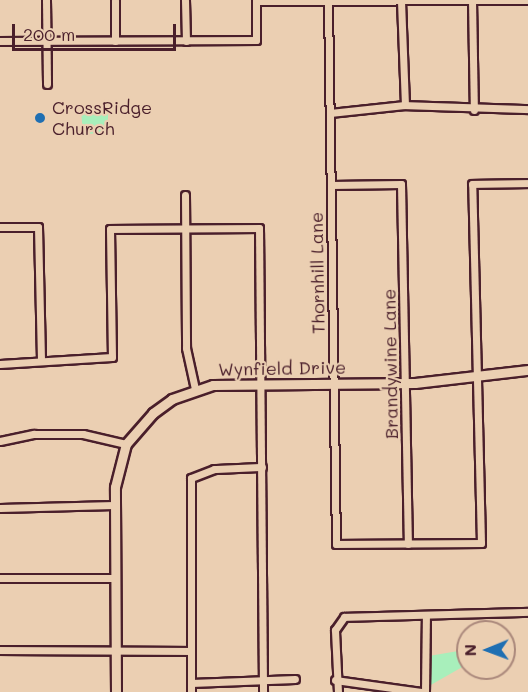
<!DOCTYPE html>
<html>
<head>
<meta charset="utf-8">
<style>
  body { margin:0 }
  #map { position:relative; width:528px; height:692px; overflow:hidden; background:#ebcfb2; font-family:Mali,sans-serif }
  div>[style] { position:absolute }
  [style*='--x'] { left:calc(var(--x)*1px); top:calc(var(--y)*1px); width:calc(var(--w)*1px); rotate:calc(var(--a)*1deg) }
  .green>* { inset:0; background:#a8efbb }
  .roads { filter:drop-shadow(2px 0 #4a1f2b) drop-shadow(-2px 0 #4a1f2b) drop-shadow(0 2px #4a1f2b) drop-shadow(0 -2px #4a1f2b) }
  .street>* { height:7px; margin:-3.5px; padding:0 3.5px; transform-origin:3.5px; border-radius:3.5px; background:#ebcfb2 }
  .secondary>* { height:9px; margin:-4.5px; padding:0 4.5px; transform-origin:4.5px; border-radius:4.5px; background:#ebcfb2 }
  .dots>* { width:16px; height:16px; translate:-50% -50%; box-sizing:border-box; border:3px solid #ebcfb2; border-radius:50% }
  span { translate:-50% -50%; white-space:nowrap; text-align:center; line-height:1.15; -webkit-text-stroke:4.5px #ebcfb2; paint-order:stroke }
  .poi-label { font-size:18px; color:#4a1f2b }
  .left { translate:0 -50%; text-align:left }
  .street-label { font-size:18px; color:#4a1f2b }
  .north { position:absolute; left:456px; top:620px; width:60px; height:60px; box-sizing:border-box; background:#ebcfb2; border:2px solid #ab897c; border-radius:50%; rotate:269deg; font-size:16px; font-weight:700; line-height:24px; text-align:center; color:#4a1f2b }
  .north::after { content:''; display:block; margin:auto; width:21px; height:27px; background:#1f6fb2; clip-path:polygon(50% 0,100% 100%,50% 72%,0 100%) }
  .scale { position:absolute; left:12px; top:24px; width:164px; height:27px; box-sizing:border-box; border:3px solid #4a1f2b; border-top:0; padding-left:8px; font-size:18px; line-height:21px; white-space:nowrap; color:#4a1f2b; -webkit-text-stroke:4px #ebcfb2; paint-order:stroke }
</style>
</head>
<body>
<div id="map">
  <div class="green">
    <i style="clip-path:polygon(108px 108px,108px 133px,83px 134px,81px 110px)"></i>
    <i style="clip-path:polygon(464px 650px,464px 666px,429px 686px,429px 656px)"></i>
  </div>
  <div class="roads">
    <div class="street">
      <i style="--x:46;--y:0;--w:84;--a:89.3"></i>
      <i style="--x:185;--y:0;--w:41;--a:88.6"></i>
      <i style="--x:472;--y:0;--w:110;--a:89"></i>
      <i style="--x:256;--y:1;--w:272;--a:-0.2"></i>
      <i style="--x:328;--y:1;--w:543;--a:89.16"></i>
      <i style="--x:336;--y:544;--w:145;--a:-0.4"></i>
      <i style="--x:481;--y:543;--w:359;--a:-91.4"></i>
      <i style="--x:472;--y:184;--w:56;--a:-1"></i>
      <i style="--x:401;--y:1;--w:104;--a:87.8"></i>
      <i style="--x:0;--y:41;--w:256;--a:-0.2"></i>
      <i style="--x:256;--y:40;--w:40;--a:-90"></i>
      <i style="--x:115;--y:41;--w:41;--a:-90"></i>
      <i style="--x:330;--y:113;--w:75;--a:-6.1"></i>
      <i style="--x:405;--y:105;--w:123;--a:1.9"></i>
      <i style="--x:331;--y:185;--w:70;--a:-0.8"></i>
      <i style="--x:401;--y:184;--w:360;--a:88.9"></i>
      <i style="--x:185;--y:195;--w:153;--a:89.6"></i>
      <i style="--x:186;--y:348;--w:42;--a:77.6"></i>
      <i style="--x:0;--y:227;--w:38;--a:0"></i>
      <i style="--x:38;--y:227;--w:134;--a:88.7"></i>
      <i style="--x:0;--y:364;--w:112;--a:-3.6"></i>
      <i style="--x:112;--y:357;--w:128;--a:-90.9"></i>
      <i style="--x:110;--y:229;--w:149;--a:-0.4"></i>
      <i style="--x:259;--y:228;--w:464;--a:89.5"></i>
      <i style="--x:0;--y:441;--w:35;--a:-12"></i>
      <i style="--x:34;--y:434;--w:49;--a:0"></i>
      <i style="--x:83;--y:434;--w:44;--a:13.1"></i>
      <i style="--x:0;--y:508;--w:114;--a:-1.5"></i>
      <i style="--x:0;--y:578;--w:115;--a:0"></i>
      <i style="--x:0;--y:650;--w:191;--a:0.3"></i>
      <i style="--x:335;--y:680;--w:87;--a:7.9"></i>
      <i style="--x:191;--y:683;--w:104;--a:-2.2"></i>
      <i style="--x:191;--y:692;--w:214;--a:-90"></i>
      <i style="--x:191;--y:478;--w:25;--a:-21"></i>
      <i style="--x:214;--y:469;--w:48;--a:-2.4"></i>
      <i style="--x:338;--y:692;--w:62;--a:-92.8"></i>
      <i style="--x:335;--y:630;--w:16;--a:-55"></i>
      <i style="--x:344;--y:617;--w:184;--a:-1.6"></i>
      <i style="--x:425;--y:692;--w:77;--a:-89.3"></i>
    </div>
    <div class="secondary">
      <i style="--x:116;--y:692;--w:205;--a:-90.3"></i>
      <i style="--x:115;--y:487;--w:44;--a:-75.7"></i>
      <i style="--x:126;--y:444;--w:41;--a:-48.9"></i>
      <i style="--x:153;--y:413;--w:24;--a:-36"></i>
      <i style="--x:172;--y:399;--w:43;--a:-18.9"></i>
      <i style="--x:213;--y:385;--w:202;--a:-0.6"></i>
      <i style="--x:415;--y:383;--w:114;--a:-6.6"></i>
    </div>
  </div>
  <div class="dots">
    <i style="left:40px;top:118px;background:#1f6fb2"></i>
  </div>
  <div class="poi-label">
    <span class="left" style="left:52px;top:118px">CrossRidge<br>Church</span>
  </div>
  <div class="street-label">
    <span style="left:317px;top:273px;rotate:-91deg">Thornhill Lane</span>
    <span style="left:390px;top:364px;rotate:-91deg">Brandywine Lane</span>
    <span style="left:282px;top:368px;rotate:-1deg">Wynfield Drive</span>
  </div>
  <div class="north">N</div>
  <div class="scale">200 m</div>
</div>
</body>
</html>
